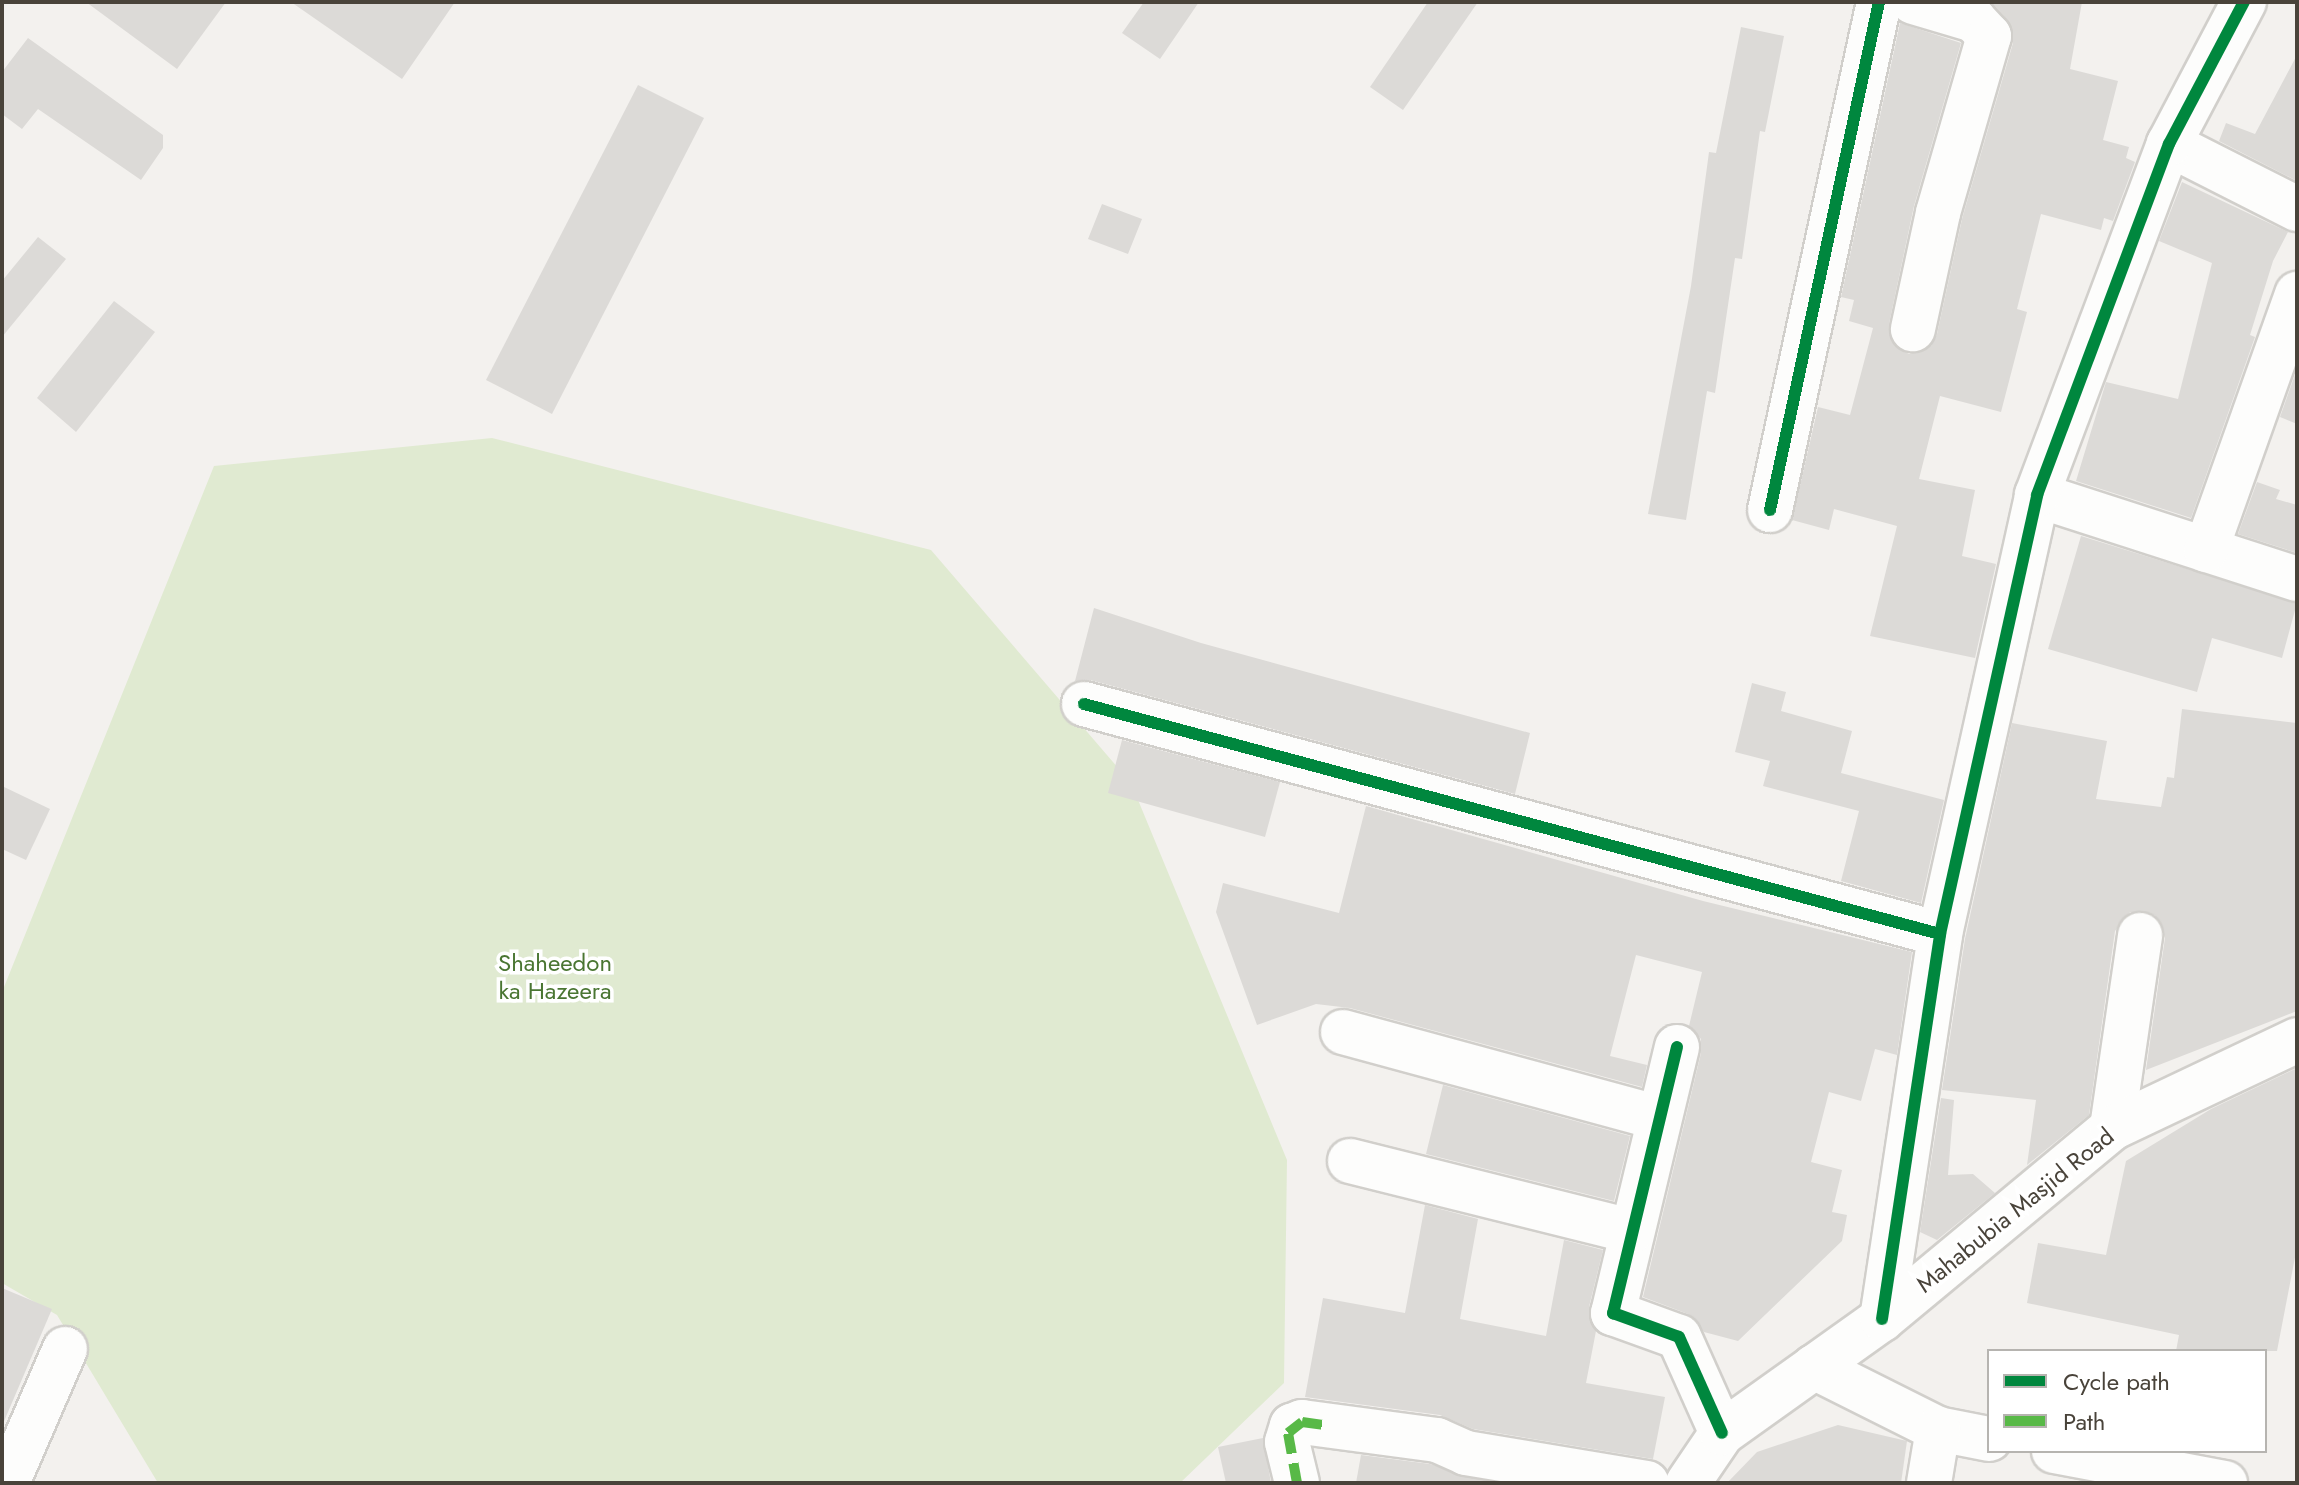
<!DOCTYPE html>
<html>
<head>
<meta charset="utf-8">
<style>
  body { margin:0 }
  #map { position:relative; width:2299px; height:1485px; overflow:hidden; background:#f3f1ee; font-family:Jost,sans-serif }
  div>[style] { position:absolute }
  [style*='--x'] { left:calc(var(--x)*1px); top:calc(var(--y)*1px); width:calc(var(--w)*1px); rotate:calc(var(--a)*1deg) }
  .green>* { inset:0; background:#e0ead1 }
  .building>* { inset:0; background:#dcdad7 }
  .roads { filter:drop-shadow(2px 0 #d1cfcb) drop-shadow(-2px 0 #d1cfcb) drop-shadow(0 2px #d1cfcb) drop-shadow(0 -2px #d1cfcb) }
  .minor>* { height:44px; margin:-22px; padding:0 22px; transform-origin:22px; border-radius:22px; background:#fdfdfc }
  .quiet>* { height:10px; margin-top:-5px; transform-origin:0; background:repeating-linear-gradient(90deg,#58b947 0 20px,transparent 0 30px) }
  .cycleway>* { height:12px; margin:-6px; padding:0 6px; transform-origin:6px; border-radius:6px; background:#00873e }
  span { translate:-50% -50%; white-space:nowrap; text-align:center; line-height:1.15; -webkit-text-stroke:7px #fff; paint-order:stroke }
  .park-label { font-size:24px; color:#4a7632 }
  .street-label { font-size:24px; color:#49433a }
  .frame { position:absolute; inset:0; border:4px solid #49433a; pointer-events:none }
  .legend { position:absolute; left:1987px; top:1349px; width:280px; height:104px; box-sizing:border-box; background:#fff; border:2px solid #b6b4b0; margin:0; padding:10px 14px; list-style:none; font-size:24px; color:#49433a }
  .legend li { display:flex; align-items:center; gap:16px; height:40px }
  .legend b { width:40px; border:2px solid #b6b4b0 }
</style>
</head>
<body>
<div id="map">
  <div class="green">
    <i style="clip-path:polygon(492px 438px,931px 550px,1131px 783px,1287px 1160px,1284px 1383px,1180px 1483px,158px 1483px,57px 1315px,2px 1283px,2px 992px,214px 466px)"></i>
  </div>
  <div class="building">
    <i style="clip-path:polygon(86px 2px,226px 2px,177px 69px)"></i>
    <i style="clip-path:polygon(291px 2px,455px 2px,402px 79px)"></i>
    <i style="clip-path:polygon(1144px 2px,1199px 2px,1160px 59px,1122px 33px)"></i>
    <i style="clip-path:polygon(1428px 2px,1478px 2px,1403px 110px,1370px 87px)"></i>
    <i style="clip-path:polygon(1991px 2px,2082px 2px,2070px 69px,2118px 81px,2103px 140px,2129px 147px,2126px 158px,2135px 162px,2113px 221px,2104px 218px,2101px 230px,2041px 214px,2017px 309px,2027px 312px,2001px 412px,1940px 396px,1919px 479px,1975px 490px,1962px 556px,1996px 564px,1975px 658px,1870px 636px,1897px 526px,1834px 509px,1829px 530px,1792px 520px,1818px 407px,1850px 415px,1873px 328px,1849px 321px,1854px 300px,1841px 297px,1900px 23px,1961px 43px,1914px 206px,1889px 324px,1896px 347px,1909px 354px,1931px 346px,1937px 334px,1962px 219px,2013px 43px,2008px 20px)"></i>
    <i style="clip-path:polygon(1741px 27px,1784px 36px,1765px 132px,1760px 131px,1742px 259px,1735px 258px,1715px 393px,1707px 391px,1686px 520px,1648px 514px,1691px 286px,1709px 152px,1716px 153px)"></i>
    <i style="clip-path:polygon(28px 38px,163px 135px,163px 148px,141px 180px,38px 109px,22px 129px,2px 114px,2px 72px)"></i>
    <i style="clip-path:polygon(2297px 55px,2297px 181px,2219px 141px,2226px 123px,2255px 134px)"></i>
    <i style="clip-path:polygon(638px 85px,704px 118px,552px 414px,486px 380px)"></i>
    <i style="clip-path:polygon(2182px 182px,2288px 232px,2273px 261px,2250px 335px,2255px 337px,2191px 518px,2076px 481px,2106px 382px,2178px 399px,2212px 263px,2159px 241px)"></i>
    <i style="clip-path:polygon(1102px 204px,1142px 219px,1128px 254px,1088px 239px)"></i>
    <i style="clip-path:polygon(38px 237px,66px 259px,2px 337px,2px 281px)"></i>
    <i style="clip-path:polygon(114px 301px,155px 332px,76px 432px,37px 398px)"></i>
    <i style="clip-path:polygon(2297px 369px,2297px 424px,2280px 417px)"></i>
    <i style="clip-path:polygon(2257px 482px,2280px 490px,2276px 499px,2297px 505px,2297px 553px,2238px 534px)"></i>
    <i style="clip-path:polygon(2081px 536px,2297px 603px,2282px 658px,2212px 638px,2197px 692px,2048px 649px)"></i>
    <i style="clip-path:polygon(1094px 608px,1201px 643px,1530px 733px,1515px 794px,1090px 680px,1075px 681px)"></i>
    <i style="clip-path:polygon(1752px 683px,1786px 692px,1781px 711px,1852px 731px,1841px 773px,1944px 800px,1921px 903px,1841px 881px,1859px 811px,1763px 786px,1770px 761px,1735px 752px)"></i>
    <i style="clip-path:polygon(2182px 709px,2297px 723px,2297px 1011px,2146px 1070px,2165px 938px,2155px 915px,2130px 912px,2115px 931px,2089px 1115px,2027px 1165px,2036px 1100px,1942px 1090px,1965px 939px,2012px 723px,2107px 741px,2096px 799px,2161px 807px,2167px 777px,2174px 778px)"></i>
    <i style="clip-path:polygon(1122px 740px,1280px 782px,1265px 837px,1108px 793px)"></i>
    <i style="clip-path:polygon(2px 786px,50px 809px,26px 860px,2px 849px)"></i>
    <i style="clip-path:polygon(1366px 806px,1703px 901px,1912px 952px,1897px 1055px,1875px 1049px,1861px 1101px,1829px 1092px,1811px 1162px,1842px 1170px,1832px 1212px,1847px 1215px,1842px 1241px,1738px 1341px,1704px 1332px,1688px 1314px,1643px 1297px,1701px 1053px,1701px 1039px,1689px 1026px,1702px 972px,1636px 955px,1610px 1056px,1647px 1065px,1642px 1087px,1350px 1008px,1316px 1004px,1257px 1025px,1216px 912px,1223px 883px,1339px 913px)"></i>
    <i style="clip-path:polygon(2297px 1068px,2297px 1247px,2277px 1351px,2176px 1351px,2179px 1335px,2027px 1303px,2038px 1243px,2106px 1255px,2126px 1161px,2211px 1109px)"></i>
    <i style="clip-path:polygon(1443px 1085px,1630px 1136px,1614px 1201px,1426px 1154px)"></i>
    <i style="clip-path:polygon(1941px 1098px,1954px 1100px,1948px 1175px,1973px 1174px,1995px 1193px,1937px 1240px,1920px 1232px)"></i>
    <i style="clip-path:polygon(1425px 1205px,1478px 1219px,1460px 1319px,1546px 1336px,1564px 1240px,1603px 1250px,1589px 1307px,1596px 1331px,1586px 1383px,1665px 1397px,1653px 1459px,1473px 1429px,1440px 1415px,1305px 1397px,1323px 1298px,1405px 1313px)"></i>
    <i style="clip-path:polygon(2px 1288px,52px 1309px,2px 1426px)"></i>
    <i style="clip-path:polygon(1838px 1425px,1907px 1441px,1901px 1483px,1727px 1483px,1757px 1452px)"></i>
    <i style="clip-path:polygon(1263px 1438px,1271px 1483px,1226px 1483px,1218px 1447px)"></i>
    <i style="clip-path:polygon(1361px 1455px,1430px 1464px,1494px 1483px,1356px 1483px)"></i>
  </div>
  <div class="roads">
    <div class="minor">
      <i style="--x:1913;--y:2;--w:64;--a:16.4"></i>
      <i style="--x:1974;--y:20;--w:22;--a:47"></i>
      <i style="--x:1989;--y:36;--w:184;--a:106.1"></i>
      <i style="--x:1938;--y:213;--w:119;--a:102.2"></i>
      <i style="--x:2169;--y:144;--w:144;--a:26.9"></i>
      <i style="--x:2037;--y:495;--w:273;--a:17.9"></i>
      <i style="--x:1770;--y:510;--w:520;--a:-77.89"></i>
      <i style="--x:2206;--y:550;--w:272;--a:-70.4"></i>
      <i style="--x:1084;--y:704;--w:886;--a:15.04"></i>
      <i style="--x:1343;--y:1032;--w:327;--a:15.2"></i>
      <i style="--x:1677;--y:1047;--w:274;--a:103.5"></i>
      <i style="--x:1613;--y:1313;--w:70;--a:20"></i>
      <i style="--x:1679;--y:1337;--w:105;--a:65.9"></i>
      <i style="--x:2112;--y:1128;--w:195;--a:-81.7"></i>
      <i style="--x:1350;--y:1161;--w:290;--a:14"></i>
      <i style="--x:1882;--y:1319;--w:389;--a:-81.4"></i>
      <i style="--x:1940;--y:934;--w:450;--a:-77.5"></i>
      <i style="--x:2037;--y:495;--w:375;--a:-69.4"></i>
      <i style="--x:2169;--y:144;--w:161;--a:-62.2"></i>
      <i style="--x:1814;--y:1367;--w:139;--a:26.6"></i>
      <i style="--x:1938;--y:1429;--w:52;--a:11.1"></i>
      <i style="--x:2054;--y:1451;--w:174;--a:10.6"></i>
      <i style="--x:7;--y:1483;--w:146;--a:-66.6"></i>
      <i style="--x:1297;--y:1483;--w:42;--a:-103.7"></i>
      <i style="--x:1287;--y:1442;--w:17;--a:-73"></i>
      <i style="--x:1292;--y:1426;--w:11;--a:-22"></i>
      <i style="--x:1302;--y:1422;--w:136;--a:7.6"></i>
      <i style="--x:1437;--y:1440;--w:32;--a:24"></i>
      <i style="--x:1466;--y:1453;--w:183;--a:9.4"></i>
      <i style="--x:1688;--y:1483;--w:60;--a:-55.8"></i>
      <i style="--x:1722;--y:1433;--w:196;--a:-35.5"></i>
      <i style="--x:1882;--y:1319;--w:299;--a:-39.7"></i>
      <i style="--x:2112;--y:1128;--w:205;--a:-25.4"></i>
      <i style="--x:1929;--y:1483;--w:55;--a:-80.5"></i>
    </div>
  </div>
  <div class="quiet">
    <i style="--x:1297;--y:1483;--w:51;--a:-100.2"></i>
    <i style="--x:1288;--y:1433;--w:18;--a:-38"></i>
    <i style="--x:1302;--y:1422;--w:21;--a:8"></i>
  </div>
  <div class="cycleway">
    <i style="--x:1770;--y:510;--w:520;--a:-77.89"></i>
    <i style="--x:1084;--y:704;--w:886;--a:15.04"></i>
    <i style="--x:1677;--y:1047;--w:274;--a:103.5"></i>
    <i style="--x:1613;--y:1313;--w:70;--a:20"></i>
    <i style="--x:1679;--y:1337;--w:105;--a:65.9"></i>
    <i style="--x:1882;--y:1319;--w:389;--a:-81.4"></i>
    <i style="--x:1940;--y:934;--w:450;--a:-77.5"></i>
    <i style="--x:2037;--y:495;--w:375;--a:-69.4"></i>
    <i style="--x:2169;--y:144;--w:161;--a:-62.2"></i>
  </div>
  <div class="park-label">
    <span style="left:555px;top:977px">Shaheedon<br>ka Hazeera</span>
  </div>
  <div class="street-label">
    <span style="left:2015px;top:1210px;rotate:-39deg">Mahabubia Masjid Road</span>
  </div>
  <div class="frame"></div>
  <ul class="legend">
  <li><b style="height:10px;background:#00873e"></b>Cycle path</li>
  <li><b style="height:10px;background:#58b947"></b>Path</li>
  </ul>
</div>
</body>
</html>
